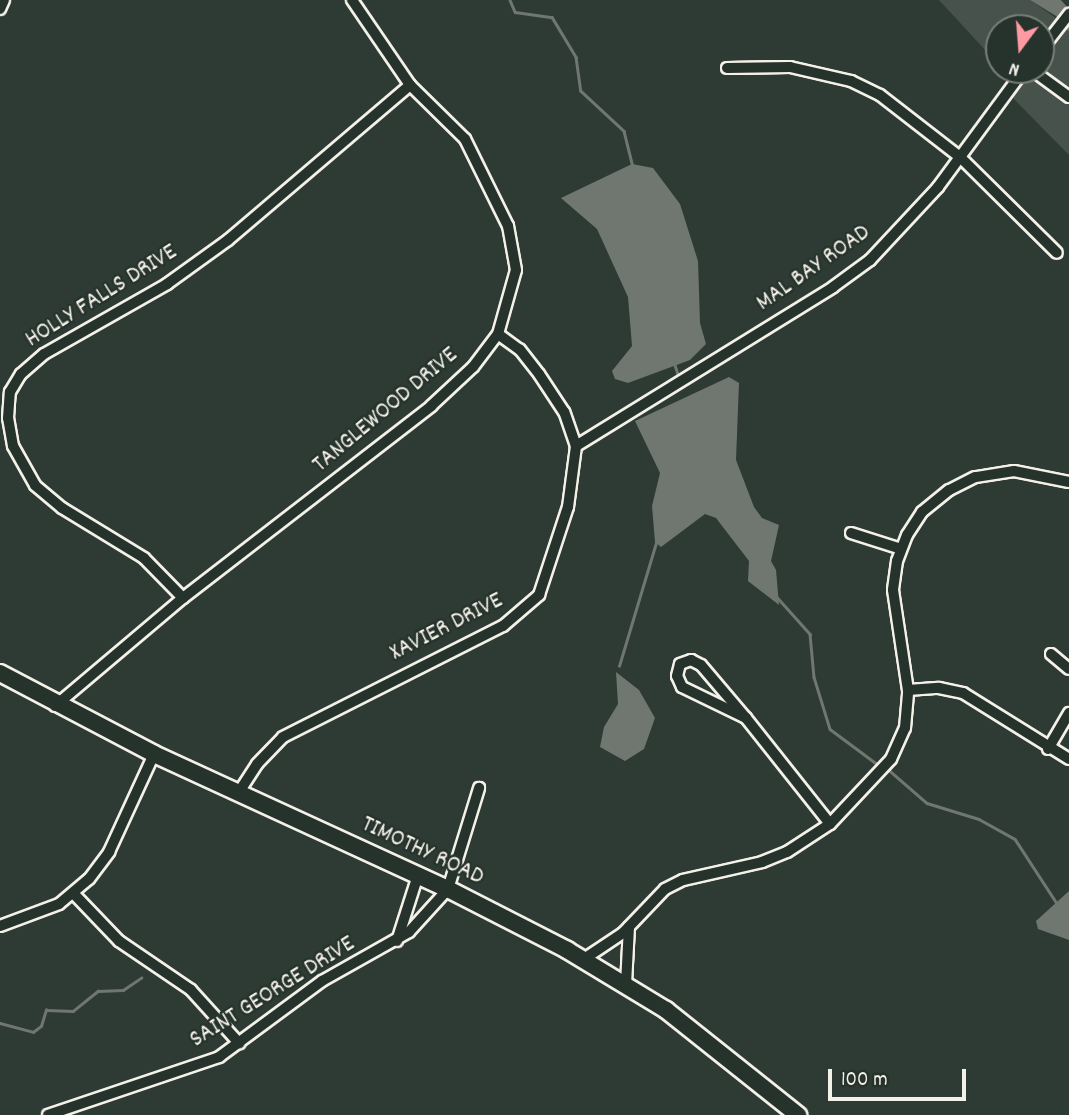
<!DOCTYPE html>
<html>
<head>
<meta charset="utf-8">
<style>
  body { margin:0 }
  #map { position:relative; width:1069px; height:1115px; overflow:hidden; background:#2e3b34; font-family:Dekko,sans-serif }
  div>[style] { position:absolute }
  [style*='--x'] { left:calc(var(--x)*1px); top:calc(var(--y)*1px); width:calc(var(--w)*1px); rotate:calc(var(--a)*1deg) }
  .green>* { inset:0; background:#48524c }
  .water>* { inset:0; background:#6f7770 }
  .stream>* { height:2.5px; margin:-1.25px; padding:0 1.25px; transform-origin:1.25px; border-radius:1.25px; background:#6f7770 }
  .roads { filter:drop-shadow(2px 0 #f4f1e8) drop-shadow(-2px 0 #f4f1e8) drop-shadow(0 2px #f4f1e8) drop-shadow(0 -2px #f4f1e8) }
  .minor>* { height:10px; margin:-5px; padding:0 5px; transform-origin:5px; border-radius:5px; background:#26332d }
  .secondary>* { height:16px; margin:-8px; padding:0 8px; transform-origin:8px; border-radius:8px; background:#26332d }
  span { translate:-50% -50%; white-space:nowrap; text-align:center; line-height:1.15; -webkit-text-stroke:5px #26332d; paint-order:stroke }
  .street-label { font-size:24px; color:#f4f1e8 }
  .north { position:absolute; left:985px; top:14px; width:70px; height:70px; box-sizing:border-box; background:#26332d; border:2px solid #787f78; border-radius:50%; rotate:196deg; font-size:19px; font-weight:700; line-height:28px; text-align:center; color:#f4f1e8 }
  .north::after { content:''; display:block; margin:auto; width:24px; height:32px; background:#ff9aa2; clip-path:polygon(50% 0,100% 100%,50% 72%,0 100%) }
  .scale { position:absolute; left:828px; top:1069px; width:138px; height:32px; box-sizing:border-box; border:4px solid #f4f1e8; border-top:0; padding-left:9px; font-size:21px; line-height:24px; white-space:nowrap; color:#f4f1e8; -webkit-text-stroke:5px #26332d; paint-order:stroke }
</style>
</head>
<body>
<div id="map">
  <div class="green">
    <i style="clip-path:polygon(939px 0,1030px 0,1059px 20px,1041px 41px,1041px 28px,999px 28px,999px 65px)"></i>
    <i style="clip-path:polygon(1064px 27px,1069px 32px,1069px 94px,1041px 69px,1042px 56px)"></i>
    <i style="clip-path:polygon(1027px 79px,1040px 82px,1069px 103px,1069px 155px,1008px 93px)"></i>
  </div>
  <div class="water">
    <i style="clip-path:polygon(1030px 0,1061px 0,1069px 9px,1069px 32px,1056px 16px)"></i>
    <i style="clip-path:polygon(632px 164px,653px 168px,680px 204px,698px 261px,700px 323px,706px 344px,690px 360px,628px 383px,615px 379px,612px 371px,632px 346px,628px 297px,597px 229px,561px 198px)"></i>
    <i style="clip-path:polygon(729px 377px,739px 383px,736px 460px,754px 507px,762px 518px,779px 525px,771px 561px,776px 570px,779px 605px,748px 581px,749px 561px,716px 518px,705px 514px,661px 547px,655px 542px,652px 506px,660px 473px,635px 421px)"></i>
    <i style="clip-path:polygon(616px 672px,639px 690px,655px 718px,644px 749px,625px 761px,600px 747px,604px 727px,618px 704px)"></i>
    <i style="clip-path:polygon(1069px 891px,1069px 940px,1038px 929px,1036px 921px)"></i>
  </div>
  <div class="stream">
    <i style="--x:510;--y:0;--w:13;--a:67"></i>
    <i style="--x:515;--y:12;--w:37;--a:8"></i>
    <i style="--x:552;--y:17;--w:47;--a:59"></i>
    <i style="--x:576;--y:57;--w:34;--a:82"></i>
    <i style="--x:581;--y:91;--w:59;--a:42.9"></i>
    <i style="--x:624;--y:131;--w:34;--a:76"></i>
    <i style="--x:674;--y:362;--w:13;--a:72"></i>
    <i style="--x:777;--y:597;--w:50;--a:48.3"></i>
    <i style="--x:810;--y:634;--w:43;--a:84.7"></i>
    <i style="--x:814;--y:677;--w:54;--a:72.9"></i>
    <i style="--x:830;--y:729;--w:59;--a:36.7"></i>
    <i style="--x:619;--y:666;--w:133;--a:-73.3"></i>
    <i style="--x:890;--y:771;--w:49;--a:40.9"></i>
    <i style="--x:927;--y:803;--w:54;--a:17.1"></i>
    <i style="--x:979;--y:819;--w:41;--a:29.1"></i>
    <i style="--x:1015;--y:839;--w:75;--a:56.9"></i>
    <i style="--x:0;--y:1023;--w:34;--a:15"></i>
    <i style="--x:33;--y:1032;--w:10;--a:-37"></i>
    <i style="--x:41;--y:1026;--w:17;--a:-73"></i>
    <i style="--x:46;--y:1010;--w:27;--a:2"></i>
    <i style="--x:73;--y:1011;--w:32;--a:-39"></i>
    <i style="--x:98;--y:991;--w:25;--a:-2"></i>
    <i style="--x:123;--y:990;--w:22;--a:-34"></i>
  </div>
  <div class="roads">
    <div class="minor">
      <i style="--x:0;--y:9;--w:10;--a:-66"></i>
      <i style="--x:1041;--y:50;--w:46;--a:-52.1"></i>
      <i style="--x:727;--y:68;--w:63;--a:-0.9"></i>
      <i style="--x:790;--y:67;--w:63;--a:12.9"></i>
      <i style="--x:851;--y:81;--w:32;--a:26"></i>
      <i style="--x:880;--y:95;--w:101;--a:37.8"></i>
      <i style="--x:960;--y:157;--w:136;--a:44.7"></i>
      <i style="--x:1032;--y:70;--w:46;--a:36.1"></i>
      <i style="--x:576;--y:446;--w:302;--a:-31.7"></i>
      <i style="--x:833;--y:287;--w:46;--a:-36.1"></i>
      <i style="--x:870;--y:260;--w:100;--a:-47"></i>
      <i style="--x:938;--y:187;--w:145;--a:-53.7"></i>
      <i style="--x:1069;--y:482;--w:56;--a:-168.7"></i>
      <i style="--x:1014;--y:471;--w:39;--a:171"></i>
      <i style="--x:975;--y:477;--w:29;--a:153"></i>
      <i style="--x:949;--y:490;--w:35;--a:141"></i>
      <i style="--x:922;--y:512;--w:27;--a:123"></i>
      <i style="--x:907;--y:535;--w:28;--a:111"></i>
      <i style="--x:897;--y:561;--w:29;--a:98"></i>
      <i style="--x:893;--y:590;--w:101;--a:81.5"></i>
      <i style="--x:908;--y:690;--w:31;--a:-4"></i>
      <i style="--x:939;--y:688;--w:25;--a:12"></i>
      <i style="--x:963;--y:693;--w:125;--a:31.9"></i>
      <i style="--x:851;--y:533;--w:52;--a:17.7"></i>
      <i style="--x:183;--y:598;--w:56;--a:-134.3"></i>
      <i style="--x:144;--y:558;--w:96;--a:-148.6"></i>
      <i style="--x:62;--y:508;--w:35;--a:-140"></i>
      <i style="--x:35;--y:485;--w:45;--a:-119.4"></i>
      <i style="--x:13;--y:446;--w:28;--a:-100"></i>
      <i style="--x:8;--y:418;--w:26;--a:-86"></i>
      <i style="--x:10;--y:392;--w:21;--a:-59"></i>
      <i style="--x:21;--y:374;--w:30;--a:-41"></i>
      <i style="--x:44;--y:354;--w:142;--a:-29.6"></i>
      <i style="--x:167;--y:284;--w:75;--a:-35.8"></i>
      <i style="--x:228;--y:240;--w:239;--a:-40.4"></i>
      <i style="--x:1051;--y:654;--w:23;--a:40"></i>
      <i style="--x:55;--y:706;--w:167;--a:-40.2"></i>
      <i style="--x:183;--y:598;--w:314;--a:-37.7"></i>
      <i style="--x:431;--y:406;--w:57;--a:-42.9"></i>
      <i style="--x:473;--y:367;--w:41;--a:-52.9"></i>
      <i style="--x:498;--y:334;--w:66;--a:-74.3"></i>
      <i style="--x:516;--y:270;--w:45;--a:-100.3"></i>
      <i style="--x:508;--y:226;--w:97;--a:-116.3"></i>
      <i style="--x:465;--y:139;--w:77;--a:-135.5"></i>
      <i style="--x:410;--y:85;--w:103;--a:-124.3"></i>
      <i style="--x:746;--y:718;--w:71;--a:-154.2"></i>
      <i style="--x:682;--y:687;--w:12;--a:-114"></i>
      <i style="--x:677;--y:676;--w:12;--a:-76"></i>
      <i style="--x:680;--y:664;--w:12;--a:-20"></i>
      <i style="--x:691;--y:660;--w:11;--a:27"></i>
      <i style="--x:701;--y:665;--w:70;--a:49.7"></i>
      <i style="--x:746;--y:718;--w:135;--a:51.6"></i>
      <i style="--x:1048;--y:749;--w:42;--a:-59.7"></i>
      <i style="--x:239;--y:792;--w:33;--a:-57"></i>
      <i style="--x:257;--y:764;--w:37;--a:-46"></i>
      <i style="--x:283;--y:737;--w:246;--a:-26.8"></i>
      <i style="--x:503;--y:626;--w:48;--a:-40.7"></i>
      <i style="--x:539;--y:595;--w:93;--a:-71.8"></i>
      <i style="--x:568;--y:507;--w:62;--a:-82.5"></i>
      <i style="--x:576;--y:446;--w:36;--a:-109"></i>
      <i style="--x:564;--y:412;--w:45;--a:-123.3"></i>
      <i style="--x:539;--y:374;--w:31;--a:-128"></i>
      <i style="--x:520;--y:350;--w:27;--a:-144"></i>
      <i style="--x:74;--y:894;--w:65;--a:46.2"></i>
      <i style="--x:119;--y:941;--w:87;--a:34.2"></i>
      <i style="--x:191;--y:990;--w:72;--a:47.8"></i>
      <i style="--x:0;--y:926;--w:63;--a:-20.4"></i>
      <i style="--x:59;--y:904;--w:39;--a:-40"></i>
      <i style="--x:89;--y:879;--w:34;--a:-53"></i>
      <i style="--x:109;--y:852;--w:108;--a:-65.3"></i>
      <i style="--x:397;--y:941;--w:69;--a:-72.3"></i>
      <i style="--x:584;--y:959;--w:47;--a:-33.7"></i>
      <i style="--x:623;--y:933;--w:61;--a:-46.3"></i>
      <i style="--x:665;--y:889;--w:20;--a:-27"></i>
      <i style="--x:683;--y:880;--w:81;--a:-12.8"></i>
      <i style="--x:762;--y:862;--w:27;--a:-22"></i>
      <i style="--x:787;--y:852;--w:51;--a:-33.1"></i>
      <i style="--x:830;--y:824;--w:89;--a:-46.8"></i>
      <i style="--x:891;--y:759;--w:34;--a:-66"></i>
      <i style="--x:905;--y:728;--w:38;--a:-85"></i>
      <i style="--x:626;--y:984;--w:57;--a:-87"></i>
      <i style="--x:48;--y:1115;--w:181;--a:-18.7"></i>
      <i style="--x:219;--y:1057;--w:128;--a:-36.4"></i>
      <i style="--x:322;--y:981;--w:100;--a:-29.4"></i>
      <i style="--x:409;--y:932;--w:58;--a:-47.8"></i>
      <i style="--x:448;--y:889;--w:106;--a:-72.9"></i>
    </div>
    <div class="secondary">
      <i style="--x:0;--y:673;--w:174;--a:27.7"></i>
      <i style="--x:154;--y:754;--w:324;--a:24.7"></i>
      <i style="--x:448;--y:889;--w:134;--a:27.1"></i>
      <i style="--x:567;--y:950;--w:116;--a:31.2"></i>
      <i style="--x:666;--y:1010;--w:169;--a:38.5"></i>
    </div>
  </div>
  <div class="street-label">
    <span style="left:814px;top:269px;rotate:-35deg">MAL BAY ROAD</span>
    <span style="left:102px;top:297px;rotate:-32deg">HOLLY FALLS DRIVE</span>
    <span style="left:386px;top:411px;rotate:-40deg">TANGLEWOOD DRIVE</span>
    <span style="left:447px;top:628px;rotate:-27deg">XAVIER DRIVE</span>
    <span style="left:422px;top:852px;rotate:25deg">TIMOTHY ROAD</span>
    <span style="left:273px;top:993px;rotate:-32deg">SAINT GEORGE DRIVE</span>
  </div>
  <div class="north">N</div>
  <div class="scale">100 m</div>
</div>
</body>
</html>
